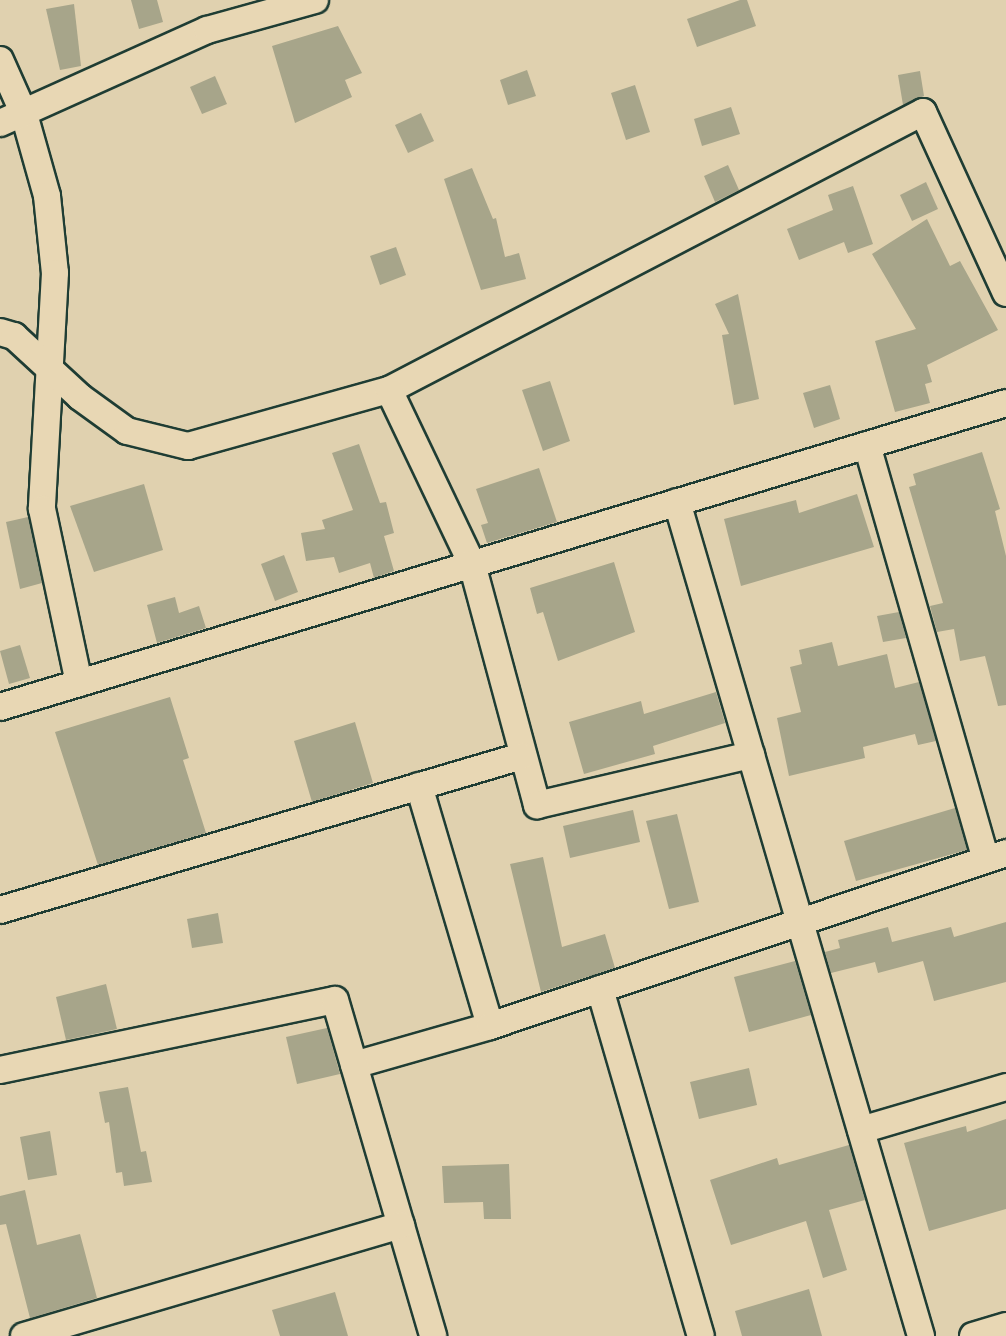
<!DOCTYPE html>
<html>
<head>
<meta charset="utf-8">
<style>
  body { margin:0 }
  #map { position:relative; width:1006px; height:1336px; overflow:hidden; background:#e0d1af; font-family:"Indie Flower",sans-serif }
  div>[style] { position:absolute }
  [style*='--x'] { left:calc(var(--x)*1px); top:calc(var(--y)*1px); width:calc(var(--w)*1px); rotate:calc(var(--a)*1deg) }
  .building>* { inset:0; background:#a7a58a }
  .roads { filter:drop-shadow(2px 0 #1f3d34) drop-shadow(-2px 0 #1f3d34) drop-shadow(0 2px #1f3d34) drop-shadow(0 -2px #1f3d34) }
  .street>* { height:26px; margin:-13px; padding:0 13px; transform-origin:13px; border-radius:13px; background:#e8d7b4 }
  span { translate:-50% -50%; white-space:nowrap; text-align:center; line-height:1.15; -webkit-text-stroke:7px #e8d7b4; paint-order:stroke }
</style>
</head>
<body>
<div id="map">
  <div class="building">
    <i style="clip-path:polygon(131px 0,157px 0,163px 22px,139px 29px)"></i>
    <i style="clip-path:polygon(740px 0,747px 0,756px 26px,697px 47px,687px 19px)"></i>
    <i style="clip-path:polygon(74px 4px,81px 66px,60px 70px,46px 9px)"></i>
    <i style="clip-path:polygon(338px 26px,362px 73px,345px 80px,352px 97px,295px 123px,272px 46px)"></i>
    <i style="clip-path:polygon(527px 70px,536px 96px,508px 105px,500px 80px)"></i>
    <i style="clip-path:polygon(920px 71px,924px 96px,903px 105px,898px 75px)"></i>
    <i style="clip-path:polygon(215px 76px,227px 104px,202px 114px,190px 87px)"></i>
    <i style="clip-path:polygon(635px 85px,650px 132px,626px 140px,611px 93px)"></i>
    <i style="clip-path:polygon(731px 107px,740px 134px,702px 146px,694px 119px)"></i>
    <i style="clip-path:polygon(421px 113px,434px 141px,408px 153px,395px 125px)"></i>
    <i style="clip-path:polygon(728px 165px,739px 190px,715px 202px,704px 176px)"></i>
    <i style="clip-path:polygon(472px 168px,493px 219px,496px 218px,505px 257px,519px 253px,526px 279px,481px 290px,444px 179px)"></i>
    <i style="clip-path:polygon(926px 182px,938px 209px,912px 221px,900px 195px)"></i>
    <i style="clip-path:polygon(853px 186px,873px 244px,848px 253px,844px 242px,799px 260px,787px 229px,833px 210px,828px 195px)"></i>
    <i style="clip-path:polygon(927px 219px,950px 266px,960px 261px,998px 330px,927px 365px,932px 382px,925px 384px,930px 403px,895px 412px,875px 341px,916px 329px,872px 254px)"></i>
    <i style="clip-path:polygon(396px 247px,406px 275px,380px 285px,370px 256px)"></i>
    <i style="clip-path:polygon(738px 294px,759px 399px,734px 405px,722px 335px,729px 334px,715px 304px)"></i>
    <i style="clip-path:polygon(550px 381px,570px 441px,543px 451px,522px 390px)"></i>
    <i style="clip-path:polygon(830px 385px,840px 419px,814px 428px,803px 393px)"></i>
    <i style="clip-path:polygon(359px 444px,380px 503px,386px 502px,394px 533px,384px 536px,394px 571px,374px 578px,370px 563px,339px 573px,334px 557px,306px 561px,301px 533px,325px 529px,322px 520px,353px 510px,332px 453px)"></i>
    <i style="clip-path:polygon(982px 452px,1000px 509px,995px 511px,1006px 556px,1006px 705px,998px 706px,985px 656px,960px 661px,954px 629px,937px 632px,930px 606px,943px 603px,909px 487px,916px 485px,913px 474px)"></i>
    <i style="clip-path:polygon(539px 468px,557px 522px,487px 543px,481px 525px,488px 523px,476px 489px)"></i>
    <i style="clip-path:polygon(144px 484px,163px 550px,94px 572px,70px 506px)"></i>
    <i style="clip-path:polygon(857px 494px,874px 547px,741px 586px,724px 519px,796px 500px,799px 513px)"></i>
    <i style="clip-path:polygon(28px 517px,42px 583px,20px 589px,6px 522px)"></i>
    <i style="clip-path:polygon(284px 555px,298px 592px,275px 601px,261px 564px)"></i>
    <i style="clip-path:polygon(614px 562px,635px 632px,558px 661px,543px 612px,537px 614px,530px 588px)"></i>
    <i style="clip-path:polygon(175px 597px,179px 613px,199px 606px,206px 628px,157px 643px,147px 605px)"></i>
    <i style="clip-path:polygon(899px 612px,906px 638px,883px 642px,877px 616px)"></i>
    <i style="clip-path:polygon(832px 642px,838px 666px,887px 654px,895px 688px,919px 682px,936px 741px,918px 745px,915px 734px,863px 747px,865px 758px,789px 776px,777px 718px,801px 712px,790px 667px,802px 664px,799px 650px)"></i>
    <i style="clip-path:polygon(20px 645px,30px 678px,9px 684px,0 651px)"></i>
    <i style="clip-path:polygon(716px 692px,725px 723px,653px 746px,655px 754px,584px 774px,569px 722px,641px 701px,644px 714px)"></i>
    <i style="clip-path:polygon(170px 697px,189px 758px,183px 760px,206px 833px,98px 865px,55px 732px)"></i>
    <i style="clip-path:polygon(355px 722px,373px 783px,312px 802px,294px 741px)"></i>
    <i style="clip-path:polygon(955px 808px,967px 850px,856px 881px,844px 841px)"></i>
    <i style="clip-path:polygon(633px 810px,640px 842px,570px 858px,563px 826px)"></i>
    <i style="clip-path:polygon(677px 814px,699px 902px,669px 909px,646px 821px)"></i>
    <i style="clip-path:polygon(543px 857px,562px 947px,605px 934px,615px 968px,541px 992px,510px 864px)"></i>
    <i style="clip-path:polygon(218px 913px,223px 943px,192px 948px,187px 919px)"></i>
    <i style="clip-path:polygon(1006px 922px,1006px 982px,934px 1001px,923px 961px,878px 973px,875px 962px,831px 973px,825px 952px,840px 948px,838px 940px,888px 927px,892px 942px,951px 927px,954px 937px)"></i>
    <i style="clip-path:polygon(795px 961px,811px 1015px,749px 1032px,734px 977px)"></i>
    <i style="clip-path:polygon(106px 984px,117px 1029px,66px 1040px,56px 997px)"></i>
    <i style="clip-path:polygon(327px 1028px,340px 1074px,297px 1084px,286px 1037px)"></i>
    <i style="clip-path:polygon(749px 1068px,757px 1105px,699px 1119px,690px 1082px)"></i>
    <i style="clip-path:polygon(128px 1087px,141px 1152px,146px 1151px,152px 1182px,124px 1186px,122px 1172px,116px 1173px,109px 1122px,105px 1123px,99px 1092px)"></i>
    <i style="clip-path:polygon(1006px 1119px,1006px 1209px,929px 1231px,904px 1143px,966px 1126px,967px 1132px)"></i>
    <i style="clip-path:polygon(50px 1131px,57px 1175px,28px 1180px,20px 1137px)"></i>
    <i style="clip-path:polygon(849px 1145px,865px 1200px,829px 1210px,847px 1270px,823px 1278px,806px 1221px,731px 1245px,710px 1180px,777px 1158px,779px 1165px)"></i>
    <i style="clip-path:polygon(509px 1164px,511px 1219px,484px 1219px,483px 1202px,444px 1203px,442px 1166px)"></i>
    <i style="clip-path:polygon(25px 1190px,37px 1245px,80px 1234px,97px 1298px,30px 1318px,6px 1224px,0 1225px,0 1196px)"></i>
    <i style="clip-path:polygon(809px 1289px,822px 1336px,742px 1336px,735px 1311px)"></i>
    <i style="clip-path:polygon(335px 1292px,348px 1336px,280px 1336px,272px 1310px)"></i>
  </div>
  <div class="roads">
    <div class="street">
      <i style="--x:0;--y:60;--w:59;--a:66"></i>
      <i style="--x:24;--y:114;--w:85;--a:74.3"></i>
      <i style="--x:47;--y:196;--w:77;--a:84.1"></i>
      <i style="--x:55;--y:273;--w:236;--a:93.2"></i>
      <i style="--x:42;--y:509;--w:178;--a:78"></i>
      <i style="--x:0;--y:123;--w:227;--a:-24.2"></i>
      <i style="--x:207;--y:30;--w:112;--a:-15.5"></i>
      <i style="--x:0;--y:332;--w:15;--a:16"></i>
      <i style="--x:14;--y:336;--w:90;--a:42.7"></i>
      <i style="--x:80;--y:397;--w:58;--a:35.9"></i>
      <i style="--x:127;--y:431;--w:63;--a:13.8"></i>
      <i style="--x:188;--y:446;--w:209;--a:-15.6"></i>
      <i style="--x:389;--y:390;--w:602;--a:-27.5"></i>
      <i style="--x:923;--y:112;--w:199;--a:65.4"></i>
      <i style="--x:389;--y:390;--w:193;--a:64.5"></i>
      <i style="--x:472;--y:564;--w:250;--a:74.9"></i>
      <i style="--x:537;--y:805;--w:220;--a:-13.2"></i>
      <i style="--x:867;--y:445;--w:431;--a:74"></i>
      <i style="--x:677;--y:502;--w:869;--a:73.69"></i>
      <i style="--x:0;--y:707;--w:1051;--a:-16.81"></i>
      <i style="--x:419;--y:786;--w:250;--a:73.5"></i>
      <i style="--x:0;--y:910;--w:544;--a:-16.44"></i>
      <i style="--x:600;--y:989;--w:361;--a:73.8"></i>
      <i style="--x:354;--y:1065;--w:141;--a:-16"></i>
      <i style="--x:490;--y:1026;--w:544;--a:-18.53"></i>
      <i style="--x:0;--y:1070;--w:342;--a:-11.8"></i>
      <i style="--x:335;--y:1000;--w:350;--a:73.7"></i>
      <i style="--x:861;--y:1130;--w:151;--a:-16.5"></i>
      <i style="--x:24;--y:1336;--w:393;--a:-16.4"></i>
      <i style="--x:973;--y:1336;--w:34;--a:-17"></i>
    </div>
  </div>
</div>
</body>
</html>
